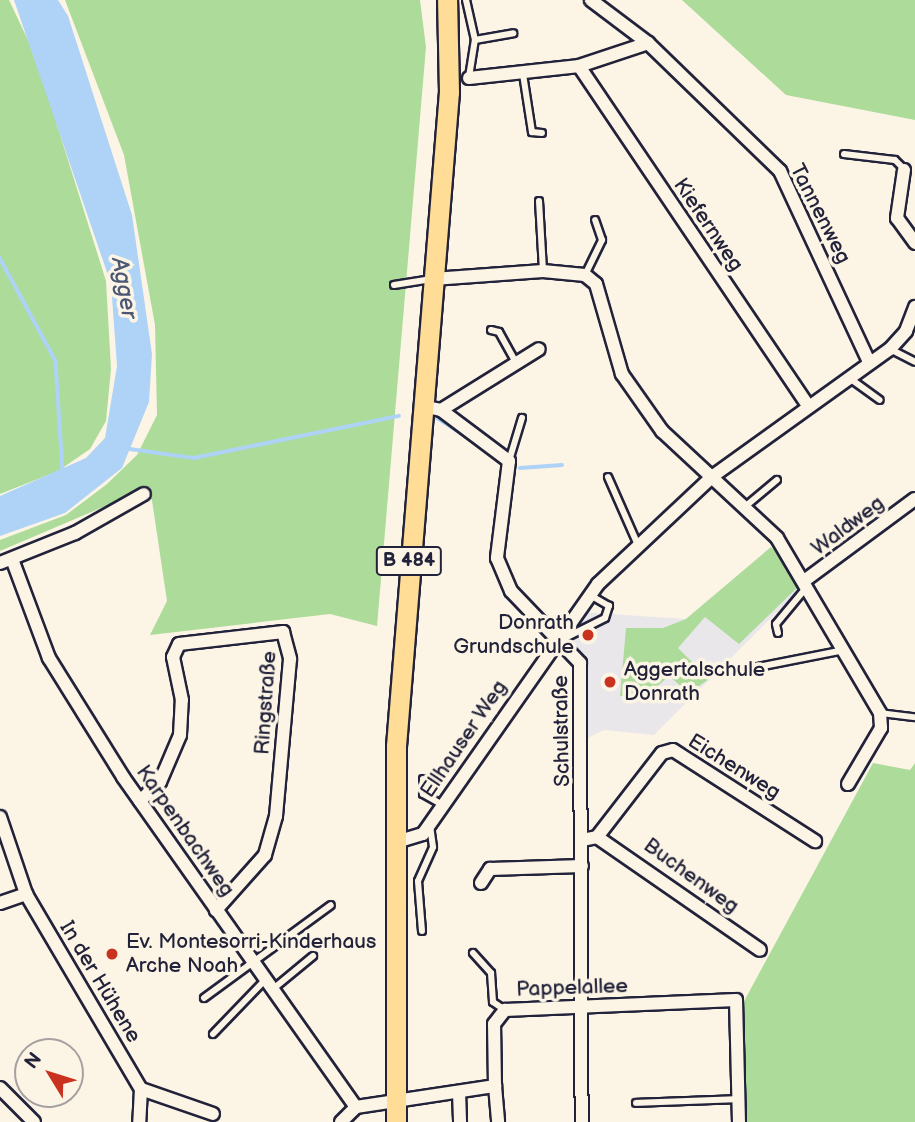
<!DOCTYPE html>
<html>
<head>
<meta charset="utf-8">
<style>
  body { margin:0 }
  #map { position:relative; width:915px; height:1122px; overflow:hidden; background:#fcf5e5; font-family:"Balsamiq Sans",sans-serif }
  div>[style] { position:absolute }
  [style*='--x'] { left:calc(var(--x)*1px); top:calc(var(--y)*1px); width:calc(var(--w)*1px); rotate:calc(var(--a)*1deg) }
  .built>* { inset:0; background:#eae7eb }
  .green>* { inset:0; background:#acdb9a }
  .water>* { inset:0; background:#aed3f7 }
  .stream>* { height:3.5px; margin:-1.75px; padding:0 1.75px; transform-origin:1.75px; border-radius:1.75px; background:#aed3f7 }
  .roads { filter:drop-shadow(2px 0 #22223b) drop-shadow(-2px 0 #22223b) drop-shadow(0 2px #22223b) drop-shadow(0 -2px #22223b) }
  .service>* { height:6px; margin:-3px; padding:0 3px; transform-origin:3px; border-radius:3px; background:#fcf5e5 }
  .minor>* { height:12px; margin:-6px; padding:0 6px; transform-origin:6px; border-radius:6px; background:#fcf5e5 }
  .primary>* { height:19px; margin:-9.5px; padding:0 9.5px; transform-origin:9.5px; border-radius:9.5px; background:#ffdd96 }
  .dots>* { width:19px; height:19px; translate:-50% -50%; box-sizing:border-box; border:4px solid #fcf5e5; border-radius:50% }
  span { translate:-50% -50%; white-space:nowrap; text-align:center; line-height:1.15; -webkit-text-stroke:7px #fcf5e5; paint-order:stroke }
  .shield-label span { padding:2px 5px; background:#fcf5e5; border:2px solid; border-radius:5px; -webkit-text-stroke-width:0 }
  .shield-label { font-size:19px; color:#22223b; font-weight:700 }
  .street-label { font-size:21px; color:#22223b }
  .poi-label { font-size:21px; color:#22223b }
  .right { translate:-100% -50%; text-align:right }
  .left { translate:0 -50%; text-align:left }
  .water-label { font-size:23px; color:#4c5773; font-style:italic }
  .north { position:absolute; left:14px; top:1038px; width:70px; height:70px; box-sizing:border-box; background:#fcf5e5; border:2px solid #a5a1a1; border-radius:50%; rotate:308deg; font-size:19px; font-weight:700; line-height:28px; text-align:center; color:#22223b }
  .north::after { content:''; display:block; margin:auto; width:24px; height:32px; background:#c8321e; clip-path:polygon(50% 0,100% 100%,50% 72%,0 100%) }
</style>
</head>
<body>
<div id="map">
  <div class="built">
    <i style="clip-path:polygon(771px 547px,803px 586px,654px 735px,604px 730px,585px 739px,580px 663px,556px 643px,579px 612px,686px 619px)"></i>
  </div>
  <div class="green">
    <i style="clip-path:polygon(0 0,9px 0,35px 55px,106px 281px,111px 369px,106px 421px,90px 449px,58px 471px,0 494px)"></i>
    <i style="clip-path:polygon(65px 0,420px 0,426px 47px,377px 626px,330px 614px,150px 635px,167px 601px,150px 487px,0 551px,0 540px,66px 515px,107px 484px,137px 455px,157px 415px,155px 325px,124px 155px)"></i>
    <i style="clip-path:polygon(682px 0,915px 0,915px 120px,786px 95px)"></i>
    <i style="clip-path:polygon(771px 547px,804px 581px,739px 644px,705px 617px,678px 648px,709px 679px,689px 693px,669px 676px,646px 696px,620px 696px,626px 628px,663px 628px,686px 619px)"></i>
    <i style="clip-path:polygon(873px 763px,910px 770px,915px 763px,915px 1122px,747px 1122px,742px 1005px)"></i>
  </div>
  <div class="water">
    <i style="clip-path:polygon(14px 0,58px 0,68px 16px,132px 215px,152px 354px,149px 402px,122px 468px,65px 513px,0 536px,0 496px,86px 458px,105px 438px,117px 366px,111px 284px)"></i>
  </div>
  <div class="stream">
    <i style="--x:0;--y:258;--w:117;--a:61.5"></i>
    <i style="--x:56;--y:361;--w:112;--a:86.4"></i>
    <i style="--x:899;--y:348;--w:27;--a:-54"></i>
    <i style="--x:436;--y:417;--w:40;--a:32.9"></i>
    <i style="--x:130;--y:449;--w:65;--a:8"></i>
    <i style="--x:194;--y:458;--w:209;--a:-11.6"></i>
    <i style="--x:520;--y:468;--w:42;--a:-4.1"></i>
  </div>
  <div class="roads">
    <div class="service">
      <i style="--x:466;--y:0;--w:41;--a:77.3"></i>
      <i style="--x:523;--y:74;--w:59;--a:81.2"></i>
      <i style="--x:532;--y:132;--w:10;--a:6"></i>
      <i style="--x:469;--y:77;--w:37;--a:-81"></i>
      <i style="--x:475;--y:40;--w:39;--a:-10"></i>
      <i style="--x:844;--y:154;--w:51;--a:6.7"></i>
      <i style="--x:895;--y:160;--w:13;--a:45"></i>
      <i style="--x:539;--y:201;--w:70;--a:86.7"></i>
      <i style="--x:585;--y:275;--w:39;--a:-64"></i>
      <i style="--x:602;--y:240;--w:21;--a:-109"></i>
      <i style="--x:394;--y:285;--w:38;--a:-9"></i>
      <i style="--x:491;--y:330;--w:8;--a:14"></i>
      <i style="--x:499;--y:332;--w:35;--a:61"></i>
      <i style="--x:890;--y:349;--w:28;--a:27"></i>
      <i style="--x:848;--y:377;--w:39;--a:36"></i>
      <i style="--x:509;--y:461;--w:45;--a:-73.2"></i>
      <i style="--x:608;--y:477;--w:74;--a:66.2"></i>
      <i style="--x:747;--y:505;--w:39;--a:-40"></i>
      <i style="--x:778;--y:633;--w:9;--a:-103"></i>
      <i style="--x:776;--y:624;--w:47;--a:-50.2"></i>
      <i style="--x:563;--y:639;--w:47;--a:-26.6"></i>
      <i style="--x:605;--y:618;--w:13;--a:-72"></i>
      <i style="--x:609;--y:606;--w:22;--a:-150"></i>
      <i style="--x:753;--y:668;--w:93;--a:-11.2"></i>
      <i style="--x:880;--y:713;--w:35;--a:7"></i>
      <i style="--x:423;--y:779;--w:15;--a:90"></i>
      <i style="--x:423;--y:794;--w:23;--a:29"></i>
      <i style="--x:422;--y:931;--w:50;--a:-94.6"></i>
      <i style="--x:418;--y:881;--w:37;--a:-66"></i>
      <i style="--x:433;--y:847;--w:21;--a:-98"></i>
      <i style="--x:473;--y:953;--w:27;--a:48"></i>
      <i style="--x:491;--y:973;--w:29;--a:86"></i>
      <i style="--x:493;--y:1002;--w:14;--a:34"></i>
      <i style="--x:273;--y:989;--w:52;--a:-39.5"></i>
      <i style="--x:204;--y:998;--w:157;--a:-36.2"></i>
      <i style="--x:213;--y:1034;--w:75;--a:-46.1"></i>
      <i style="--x:636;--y:1103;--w:102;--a:-2.2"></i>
    </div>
    <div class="minor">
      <i style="--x:591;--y:0;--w:71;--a:37"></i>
      <i style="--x:579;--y:66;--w:409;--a:56"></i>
      <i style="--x:469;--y:78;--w:111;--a:-6.2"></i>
      <i style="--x:579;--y:66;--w:73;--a:-18.4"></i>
      <i style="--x:648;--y:43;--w:184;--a:44.1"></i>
      <i style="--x:780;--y:171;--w:211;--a:65"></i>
      <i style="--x:904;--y:170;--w:49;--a:98.3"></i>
      <i style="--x:897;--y:218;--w:31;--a:54"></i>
      <i style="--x:433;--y:279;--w:110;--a:-4.2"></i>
      <i style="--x:543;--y:271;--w:42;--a:5.4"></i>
      <i style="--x:585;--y:275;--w:14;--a:39"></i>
      <i style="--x:596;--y:284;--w:94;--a:73.9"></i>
      <i style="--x:622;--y:374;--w:70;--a:54.9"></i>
      <i style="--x:662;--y:431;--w:157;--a:42.9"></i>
      <i style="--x:777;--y:538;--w:203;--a:59.5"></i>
      <i style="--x:880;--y:713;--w:15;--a:86"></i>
      <i style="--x:881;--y:728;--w:65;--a:120.5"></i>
      <i style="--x:422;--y:406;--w:19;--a:12"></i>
      <i style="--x:441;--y:410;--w:85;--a:36.9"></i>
      <i style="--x:509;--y:461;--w:98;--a:97.1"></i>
      <i style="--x:497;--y:558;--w:36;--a:67"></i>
      <i style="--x:511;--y:591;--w:100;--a:46.2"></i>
      <i style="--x:580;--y:663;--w:459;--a:89.8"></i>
      <i style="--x:441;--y:410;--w:115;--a:-31.9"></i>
      <i style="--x:12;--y:559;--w:106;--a:69.5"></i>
      <i style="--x:49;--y:658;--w:140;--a:58.1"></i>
      <i style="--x:123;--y:777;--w:404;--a:54.8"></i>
      <i style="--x:0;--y:563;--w:81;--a:-21.8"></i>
      <i style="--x:75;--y:533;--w:79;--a:-29.5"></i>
      <i style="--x:804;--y:581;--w:138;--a:-36.5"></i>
      <i style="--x:140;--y:801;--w:28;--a:-44"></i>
      <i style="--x:160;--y:782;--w:51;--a:-66.9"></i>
      <i style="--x:180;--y:735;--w:35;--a:-87"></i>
      <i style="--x:182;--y:700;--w:44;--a:-101.8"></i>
      <i style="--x:173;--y:657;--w:14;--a:-65"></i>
      <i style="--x:179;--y:644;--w:105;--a:-6.6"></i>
      <i style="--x:283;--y:632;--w:28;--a:75"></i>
      <i style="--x:290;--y:659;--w:158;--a:95.1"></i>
      <i style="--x:276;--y:816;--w:41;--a:105.8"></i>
      <i style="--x:265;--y:855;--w:74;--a:131.7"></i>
      <i style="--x:0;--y:817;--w:81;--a:71.3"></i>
      <i style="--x:26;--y:894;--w:226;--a:59.5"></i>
      <i style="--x:141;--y:1089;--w:33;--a:93"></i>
      <i style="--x:597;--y:837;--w:198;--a:34.7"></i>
      <i style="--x:582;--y:840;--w:15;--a:-11"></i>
      <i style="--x:597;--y:837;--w:106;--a:-52.3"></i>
      <i style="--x:662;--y:753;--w:11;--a:-15"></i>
      <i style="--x:673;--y:750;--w:169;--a:32.7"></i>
      <i style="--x:393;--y:843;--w:31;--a:-17"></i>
      <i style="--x:423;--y:834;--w:305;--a:-55"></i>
      <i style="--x:598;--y:584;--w:158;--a:-43.2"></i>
      <i style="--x:713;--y:476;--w:218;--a:-35.7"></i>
      <i style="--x:890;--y:349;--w:24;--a:-48"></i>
      <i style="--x:906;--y:331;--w:26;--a:-69"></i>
      <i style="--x:481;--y:883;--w:17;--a:-57"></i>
      <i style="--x:490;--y:869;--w:92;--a:-1.9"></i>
      <i style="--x:0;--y:903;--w:28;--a:-19"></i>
      <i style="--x:495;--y:1086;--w:36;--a:85"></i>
      <i style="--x:0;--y:1088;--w:48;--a:45"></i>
      <i style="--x:141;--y:1089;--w:76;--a:19.1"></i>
      <i style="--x:459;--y:1092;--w:30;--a:88"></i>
      <i style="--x:341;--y:1122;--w:21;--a:-45"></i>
      <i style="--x:356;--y:1107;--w:141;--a:-8.6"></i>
      <i style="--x:495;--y:1086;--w:62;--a:-90.9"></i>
      <i style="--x:494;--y:1024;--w:18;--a:-52"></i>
      <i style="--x:505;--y:1010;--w:231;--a:-2.5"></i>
      <i style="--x:736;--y:1000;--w:122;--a:88.6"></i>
    </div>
    <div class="primary">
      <i style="--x:396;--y:1122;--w:376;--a:-90"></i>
      <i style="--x:396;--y:746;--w:656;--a:-85.37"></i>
      <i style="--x:449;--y:92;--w:92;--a:-91.2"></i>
    </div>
  </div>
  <div class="dots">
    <i style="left:588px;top:635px;background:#c8321e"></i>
    <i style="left:610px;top:682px;background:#c8321e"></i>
    <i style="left:112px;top:954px;background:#c8321e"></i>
  </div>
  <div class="shield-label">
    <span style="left:409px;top:561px">B 484</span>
  </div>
  <div class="street-label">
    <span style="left:820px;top:214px;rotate:63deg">Tannenweg</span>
    <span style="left:708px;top:225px;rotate:56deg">Kiefernweg</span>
    <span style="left:848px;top:526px;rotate:-37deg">Waldweg</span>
    <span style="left:266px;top:703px;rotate:-86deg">Ringstraße</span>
    <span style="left:562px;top:731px;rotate:-91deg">Schulstraße</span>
    <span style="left:464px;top:739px;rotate:-56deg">Ellhauser Weg</span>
    <span style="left:734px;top:767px;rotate:32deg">Eichenweg</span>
    <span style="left:185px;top:831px;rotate:55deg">Karpenbachweg</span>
    <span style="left:691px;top:876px;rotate:36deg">Buchenweg</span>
    <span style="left:100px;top:982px;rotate:59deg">In der Hühene</span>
    <span style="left:572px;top:988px;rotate:-2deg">Pappelallee</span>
  </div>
  <div class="poi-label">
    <span class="right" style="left:574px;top:635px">Donrath<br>Grundschule</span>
    <span class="left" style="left:624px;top:682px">Aggertalschule<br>Donrath</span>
    <span class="left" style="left:126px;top:954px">Ev. Montesorri-Kinderhaus<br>Arche Noah</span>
  </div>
  <div class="water-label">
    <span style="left:124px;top:288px;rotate:80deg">Agger</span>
  </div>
  <div class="north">N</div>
</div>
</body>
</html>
